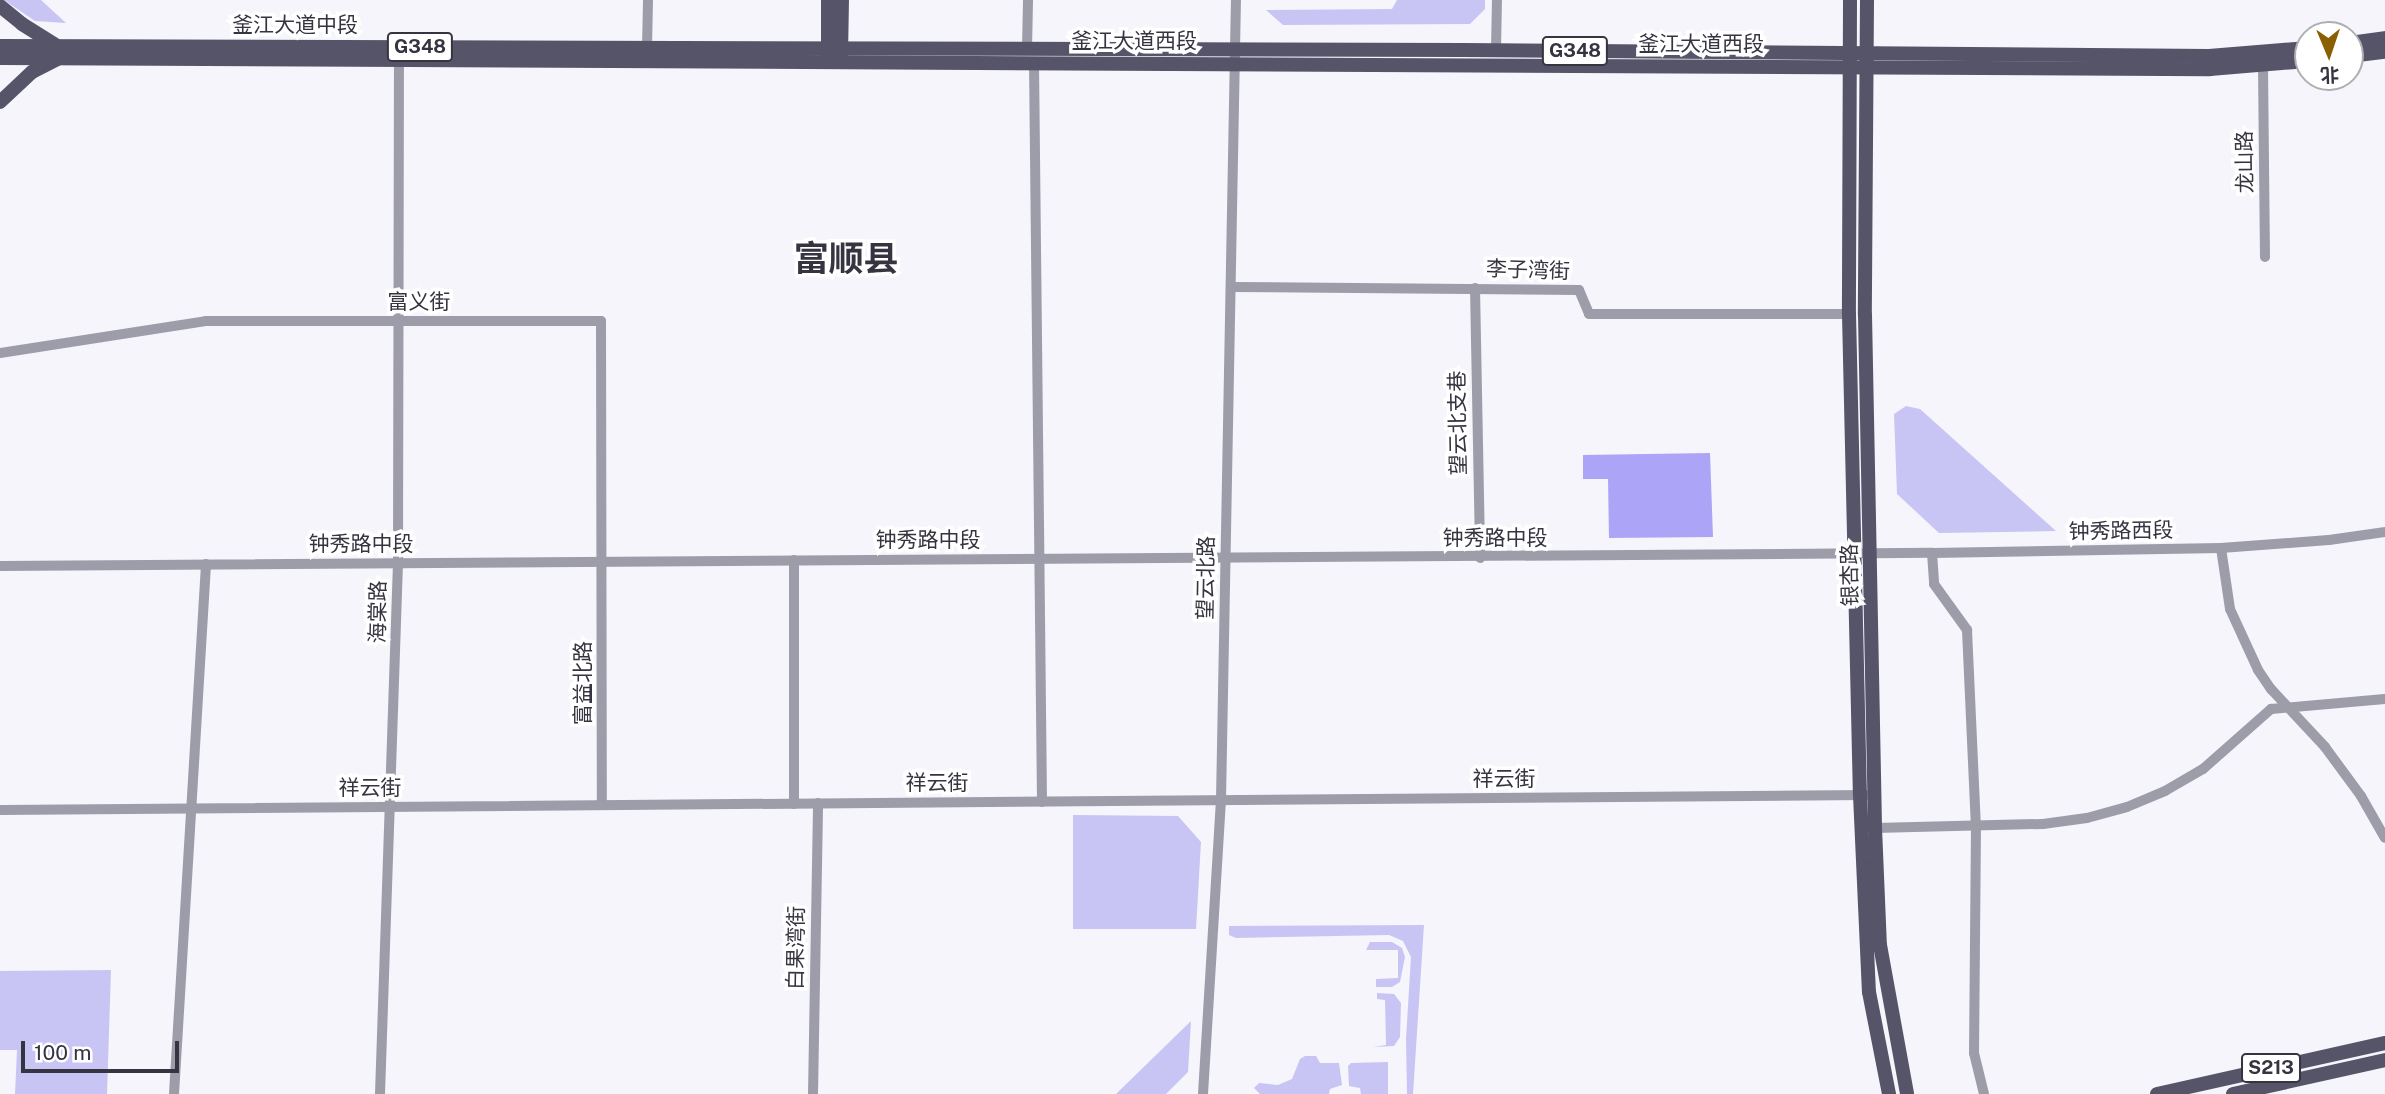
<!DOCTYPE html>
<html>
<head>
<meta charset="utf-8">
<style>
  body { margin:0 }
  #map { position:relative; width:2385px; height:1094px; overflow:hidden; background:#f5f5fb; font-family:"Public Sans","Noto Sans SC",sans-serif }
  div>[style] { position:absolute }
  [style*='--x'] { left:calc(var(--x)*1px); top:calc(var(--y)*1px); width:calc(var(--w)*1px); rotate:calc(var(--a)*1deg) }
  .green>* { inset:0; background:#c8c5f5 }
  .forest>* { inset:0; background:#aca4f6 }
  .minor>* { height:10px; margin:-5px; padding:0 5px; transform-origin:5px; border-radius:5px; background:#9d9ca9 }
  .major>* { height:14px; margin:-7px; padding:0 7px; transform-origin:7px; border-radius:7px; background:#555469 }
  span { translate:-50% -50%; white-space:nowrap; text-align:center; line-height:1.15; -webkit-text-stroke:7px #fff; paint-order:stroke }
  .shield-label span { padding:2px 5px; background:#fff; border:2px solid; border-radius:5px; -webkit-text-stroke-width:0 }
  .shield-label { font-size:19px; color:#353440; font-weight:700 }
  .street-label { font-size:21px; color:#353440 }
  .town-label { font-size:35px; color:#353440; font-weight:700 }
  .north { position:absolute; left:2294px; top:21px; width:70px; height:70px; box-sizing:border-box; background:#fff; border:2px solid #aeaeb3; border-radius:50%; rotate:178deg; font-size:19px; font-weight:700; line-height:28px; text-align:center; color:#353440 }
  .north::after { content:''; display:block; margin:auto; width:24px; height:32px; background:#8a5f01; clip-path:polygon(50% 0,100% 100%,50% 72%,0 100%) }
  .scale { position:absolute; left:21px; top:1041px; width:158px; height:32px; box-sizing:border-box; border:4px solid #353440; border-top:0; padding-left:9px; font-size:21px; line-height:24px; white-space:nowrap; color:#353440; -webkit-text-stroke:5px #fff; paint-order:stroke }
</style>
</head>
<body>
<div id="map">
  <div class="green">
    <i style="clip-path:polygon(4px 0,41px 0,66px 23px,35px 21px)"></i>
    <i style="clip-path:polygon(1397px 0,1485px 0,1485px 9px,1470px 24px,1283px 25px,1266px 10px,1392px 9px)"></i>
    <i style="clip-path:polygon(1906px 406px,1920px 409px,2056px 531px,1939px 533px,1897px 494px,1894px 414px)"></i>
    <i style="clip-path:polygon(1073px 815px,1178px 816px,1201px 842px,1196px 929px,1073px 929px)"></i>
    <i style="clip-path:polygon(1424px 925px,1413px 1094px,1407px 1094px,1406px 1039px,1411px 957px,1403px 941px,1389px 935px,1236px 938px,1229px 935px,1229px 926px)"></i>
    <i style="clip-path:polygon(1370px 942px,1392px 942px,1402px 948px,1405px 957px,1400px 982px,1392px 987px,1376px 987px,1376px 979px,1398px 978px,1398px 950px,1366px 950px)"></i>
    <i style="clip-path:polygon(111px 970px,107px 1094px,15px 1094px,17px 1050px,0 1050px,0 971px)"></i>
    <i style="clip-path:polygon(1377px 993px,1394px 994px,1401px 1003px,1400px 1037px,1394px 1046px,1373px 1047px,1386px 1045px,1385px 1000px,1377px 999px)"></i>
    <i style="clip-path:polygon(1191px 1021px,1188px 1072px,1166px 1094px,1116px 1094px)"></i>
    <i style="clip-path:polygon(1305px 1056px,1316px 1056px,1320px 1063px,1339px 1063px,1342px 1085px,1330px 1089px,1329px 1094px,1260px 1094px,1254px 1088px,1259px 1083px,1278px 1085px,1292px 1079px,1300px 1059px)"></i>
    <i style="clip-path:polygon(1388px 1062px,1388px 1094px,1361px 1094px,1360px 1088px,1349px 1086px,1348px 1066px,1351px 1063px)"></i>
  </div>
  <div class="forest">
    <i style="clip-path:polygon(1710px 453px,1713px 537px,1609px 538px,1608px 479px,1583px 479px,1583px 455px)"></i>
  </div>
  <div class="minor">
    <i style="--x:647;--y:48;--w:48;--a:-88.8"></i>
    <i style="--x:1027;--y:49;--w:49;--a:-88.8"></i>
    <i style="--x:1496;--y:50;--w:50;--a:-88.9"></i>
    <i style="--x:1034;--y:62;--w:740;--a:89.38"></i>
    <i style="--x:2263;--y:67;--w:190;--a:89.4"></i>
    <i style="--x:1231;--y:287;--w:348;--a:0.5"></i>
    <i style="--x:1579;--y:290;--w:26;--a:67"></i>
    <i style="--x:1589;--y:314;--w:260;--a:0"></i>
    <i style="--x:1475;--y:288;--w:270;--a:88.9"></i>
    <i style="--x:0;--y:353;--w:208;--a:-8.8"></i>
    <i style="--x:206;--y:321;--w:395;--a:0"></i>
    <i style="--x:601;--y:321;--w:484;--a:89.9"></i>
    <i style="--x:2221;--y:548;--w:62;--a:81.6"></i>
    <i style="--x:2230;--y:609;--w:67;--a:65.3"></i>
    <i style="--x:2258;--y:670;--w:23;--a:56"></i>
    <i style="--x:2271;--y:689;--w:79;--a:47"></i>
    <i style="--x:2325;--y:747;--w:61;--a:53.7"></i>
    <i style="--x:2361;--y:796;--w:48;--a:60.3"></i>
    <i style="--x:1932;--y:553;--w:31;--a:86"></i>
    <i style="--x:1934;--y:584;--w:57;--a:54.3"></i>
    <i style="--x:1967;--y:630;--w:195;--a:87.4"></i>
    <i style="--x:1976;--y:825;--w:228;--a:90.5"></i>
    <i style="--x:1974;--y:1053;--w:42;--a:76.3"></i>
    <i style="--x:0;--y:566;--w:1932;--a:-0.39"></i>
    <i style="--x:1932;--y:553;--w:289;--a:-1"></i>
    <i style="--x:2221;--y:548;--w:108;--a:-4.2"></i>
    <i style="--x:2329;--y:540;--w:57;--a:-8.1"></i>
    <i style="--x:794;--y:804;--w:244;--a:-90"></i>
    <i style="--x:0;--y:810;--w:1866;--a:-0.46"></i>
    <i style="--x:1875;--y:828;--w:168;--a:-1.4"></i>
    <i style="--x:2043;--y:824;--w:44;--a:-7.8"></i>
    <i style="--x:2087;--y:818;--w:41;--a:-15.4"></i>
    <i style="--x:2127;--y:807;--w:41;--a:-22.8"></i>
    <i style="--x:2165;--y:791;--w:44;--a:-30.1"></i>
    <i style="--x:2203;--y:769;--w:91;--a:-41.4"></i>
    <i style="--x:2271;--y:709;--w:114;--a:-5"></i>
    <i style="--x:174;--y:1094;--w:531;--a:-86.54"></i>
    <i style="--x:380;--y:1094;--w:531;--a:-88.06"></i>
    <i style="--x:398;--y:563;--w:510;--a:-89.89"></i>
    <i style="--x:813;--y:1094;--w:291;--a:-89"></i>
    <i style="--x:1203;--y:1094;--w:295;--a:-86.5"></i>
    <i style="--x:1221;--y:800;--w:800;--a:-88.93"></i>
  </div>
  <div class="major">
    <i style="--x:1850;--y:0;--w:314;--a:90.2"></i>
    <i style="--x:1849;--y:314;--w:481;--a:88.7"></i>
    <i style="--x:1860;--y:795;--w:197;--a:87.4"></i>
    <i style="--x:1869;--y:992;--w:104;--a:78.9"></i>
    <i style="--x:1867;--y:0;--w:315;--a:90.4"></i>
    <i style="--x:1865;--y:315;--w:513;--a:88.88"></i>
    <i style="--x:1875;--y:828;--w:117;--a:87.6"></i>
    <i style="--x:1880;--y:945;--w:151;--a:79.7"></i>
    <i style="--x:0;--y:6;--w:28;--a:39"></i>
    <i style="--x:22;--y:24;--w:40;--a:32"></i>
    <i style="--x:2350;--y:43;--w:35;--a:-8"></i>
    <i style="--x:0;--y:46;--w:1463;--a:0.16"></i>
    <i style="--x:1463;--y:50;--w:746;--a:0.46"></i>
    <i style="--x:2209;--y:56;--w:99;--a:-4.6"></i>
    <i style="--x:828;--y:55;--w:55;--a:-90"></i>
    <i style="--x:841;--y:56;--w:56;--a:-89"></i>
    <i style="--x:2350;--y:56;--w:35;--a:-7"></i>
    <i style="--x:0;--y:58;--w:2210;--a:0.29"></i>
    <i style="--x:2210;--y:69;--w:98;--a:-4.7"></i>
    <i style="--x:0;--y:102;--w:44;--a:-43.2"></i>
    <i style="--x:32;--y:72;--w:28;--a:-27"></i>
    <i style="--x:2157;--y:1094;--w:234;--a:-12.6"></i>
    <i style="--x:2233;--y:1094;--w:156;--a:-12.6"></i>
  </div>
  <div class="shield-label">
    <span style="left:420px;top:47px">G348</span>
    <span style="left:1575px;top:51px">G348</span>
    <span style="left:2271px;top:1068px">S213</span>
  </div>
  <div class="street-label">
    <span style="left:295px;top:25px">釜江大道中段</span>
    <span style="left:1134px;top:41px">釜江大道西段</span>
    <span style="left:1701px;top:44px">釜江大道西段</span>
    <span style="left:2245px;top:162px;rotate:-91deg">龙山路</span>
    <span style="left:1528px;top:270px;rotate:2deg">李子湾街</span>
    <span style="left:419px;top:302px">富义街</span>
    <span style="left:1458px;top:423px;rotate:-91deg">望云北支巷</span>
    <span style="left:2121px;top:531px;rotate:-1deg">钟秀路西段</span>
    <span style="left:1495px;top:538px">钟秀路中段</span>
    <span style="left:928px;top:540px">钟秀路中段</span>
    <span style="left:361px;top:544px">钟秀路中段</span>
    <span style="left:1850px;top:575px;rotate:-91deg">银杏路</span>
    <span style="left:1206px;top:578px;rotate:-89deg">望云北路</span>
    <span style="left:378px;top:612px;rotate:-89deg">海棠路</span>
    <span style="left:583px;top:683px;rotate:-90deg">富益北路</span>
    <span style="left:1504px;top:779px">祥云街</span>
    <span style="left:937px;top:783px">祥云街</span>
    <span style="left:370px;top:788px">祥云街</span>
    <span style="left:796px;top:948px;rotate:-89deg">白果湾街</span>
  </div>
  <div class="town-label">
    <span style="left:846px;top:259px">富顺县</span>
  </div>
  <div class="north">北</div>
  <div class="scale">100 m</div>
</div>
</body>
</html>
